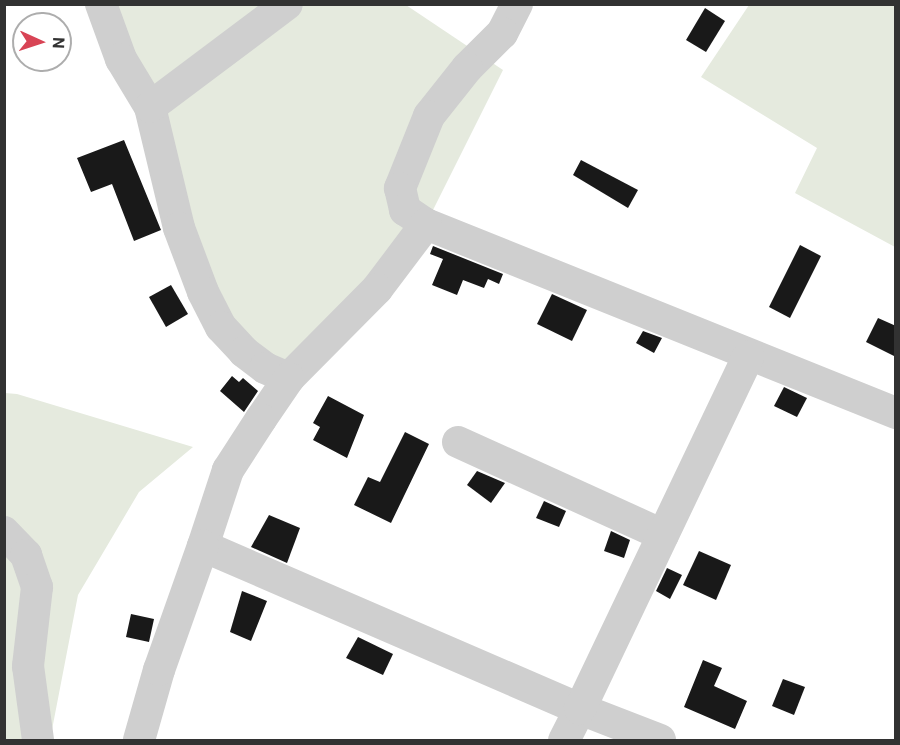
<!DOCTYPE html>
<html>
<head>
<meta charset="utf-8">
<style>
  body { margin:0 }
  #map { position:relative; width:900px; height:745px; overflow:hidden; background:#fff; font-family:Roboto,sans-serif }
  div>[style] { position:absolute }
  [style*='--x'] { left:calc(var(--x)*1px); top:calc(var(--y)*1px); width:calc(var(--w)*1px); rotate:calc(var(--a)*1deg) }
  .green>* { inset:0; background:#e5eade }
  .building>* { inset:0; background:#191919 }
  .minor>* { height:32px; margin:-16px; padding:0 16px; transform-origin:16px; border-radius:16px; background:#cfcfcf }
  span { translate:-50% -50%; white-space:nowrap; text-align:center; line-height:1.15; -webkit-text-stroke:6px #fff; paint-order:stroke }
  .frame { position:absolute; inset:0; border:6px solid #323232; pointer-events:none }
  .north { position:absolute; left:12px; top:12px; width:60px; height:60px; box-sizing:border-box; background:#fff; border:2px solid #adadad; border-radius:50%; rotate:93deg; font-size:16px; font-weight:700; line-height:24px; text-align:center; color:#323232 }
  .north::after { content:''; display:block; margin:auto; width:21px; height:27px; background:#d84455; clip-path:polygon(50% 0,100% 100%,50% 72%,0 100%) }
</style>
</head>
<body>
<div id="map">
  <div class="green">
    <i style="clip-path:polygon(101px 5px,406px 5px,503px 70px,426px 224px,289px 378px,244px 352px)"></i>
    <i style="clip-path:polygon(749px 5px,895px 5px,895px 247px,795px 193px,817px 148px,701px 77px)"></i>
    <i style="clip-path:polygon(5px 393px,17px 394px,193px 447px,139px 492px,78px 595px,50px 740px,5px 740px)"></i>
  </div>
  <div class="building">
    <i style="clip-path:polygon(705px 8px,725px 21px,706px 52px,686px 40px)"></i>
    <i style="clip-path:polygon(124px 140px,161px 230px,134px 241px,112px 184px,91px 192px,77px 158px)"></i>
    <i style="clip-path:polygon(581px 160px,638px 190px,628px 208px,573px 175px)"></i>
    <i style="clip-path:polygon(800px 245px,821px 256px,790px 318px,769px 307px)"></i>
    <i style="clip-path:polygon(433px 246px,503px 274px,499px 284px,488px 279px,484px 288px,463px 280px,457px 295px,432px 285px,443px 259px,430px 254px)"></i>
    <i style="clip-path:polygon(171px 285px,188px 314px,166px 327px,149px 297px)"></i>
    <i style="clip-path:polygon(552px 294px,587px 310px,572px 341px,537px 324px)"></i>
    <i style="clip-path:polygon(878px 318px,896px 326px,896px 357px,866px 342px)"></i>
    <i style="clip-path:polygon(643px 331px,662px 338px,654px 353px,636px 343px)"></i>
    <i style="clip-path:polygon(232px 376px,239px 382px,243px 378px,258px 391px,244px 412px,220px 391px)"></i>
    <i style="clip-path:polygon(784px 387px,807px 398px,797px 417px,774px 406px)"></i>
    <i style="clip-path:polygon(328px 396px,364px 415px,347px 458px,313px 440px,320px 427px,313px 423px)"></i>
    <i style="clip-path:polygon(405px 432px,429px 444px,391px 523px,354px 505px,368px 477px,380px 482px)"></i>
    <i style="clip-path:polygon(477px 471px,505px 483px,491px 503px,467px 485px)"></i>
    <i style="clip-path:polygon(544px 501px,566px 511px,559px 527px,536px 518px)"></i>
    <i style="clip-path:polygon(269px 515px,300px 528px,287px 563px,251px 547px)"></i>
    <i style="clip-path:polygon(611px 531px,630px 540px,624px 558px,604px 551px)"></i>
    <i style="clip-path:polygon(699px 551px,731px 565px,716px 600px,683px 585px)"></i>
    <i style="clip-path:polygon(667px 568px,682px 575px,670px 599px,656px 591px)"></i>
    <i style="clip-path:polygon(242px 591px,267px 601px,251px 641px,230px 632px)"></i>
    <i style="clip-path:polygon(131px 614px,154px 619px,149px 642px,126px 637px)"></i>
    <i style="clip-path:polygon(358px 637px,393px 654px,383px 675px,346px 658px)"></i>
    <i style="clip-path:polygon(703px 660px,722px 668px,714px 686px,747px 701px,735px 729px,684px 707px)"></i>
    <i style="clip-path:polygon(783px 679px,805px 687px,794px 715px,772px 706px)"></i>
  </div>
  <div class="minor">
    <i style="--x:101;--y:4;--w:59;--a:70"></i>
    <i style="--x:121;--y:59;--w:56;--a:58.9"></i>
    <i style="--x:150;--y:107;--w:124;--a:76.5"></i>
    <i style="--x:179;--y:228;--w:68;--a:69.4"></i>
    <i style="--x:203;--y:292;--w:39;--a:63"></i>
    <i style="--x:221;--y:327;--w:34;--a:47"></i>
    <i style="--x:244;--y:352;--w:26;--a:37"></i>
    <i style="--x:265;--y:368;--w:26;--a:23"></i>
    <i style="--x:517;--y:4;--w:33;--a:117"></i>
    <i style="--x:502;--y:33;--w:49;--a:135"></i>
    <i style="--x:467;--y:68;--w:61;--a:128.4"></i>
    <i style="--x:429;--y:116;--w:78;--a:111.9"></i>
    <i style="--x:400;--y:188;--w:23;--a:77"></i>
    <i style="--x:405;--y:210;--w:25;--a:34"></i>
    <i style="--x:426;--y:224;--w:507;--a:21.91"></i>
    <i style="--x:150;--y:107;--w:171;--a:-36.9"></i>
    <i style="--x:426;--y:224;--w:81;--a:127"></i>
    <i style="--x:377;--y:289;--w:125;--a:134.7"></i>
    <i style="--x:289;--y:378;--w:50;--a:124.3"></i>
    <i style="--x:261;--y:419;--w:61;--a:122.9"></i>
    <i style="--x:228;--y:470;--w:80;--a:108.2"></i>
    <i style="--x:203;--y:546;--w:411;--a:23.4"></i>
    <i style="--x:580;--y:709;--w:35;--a:117"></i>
    <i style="--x:458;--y:442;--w:225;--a:24.4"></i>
    <i style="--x:4;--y:532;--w:32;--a:46"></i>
    <i style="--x:26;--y:555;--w:34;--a:71"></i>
    <i style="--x:37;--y:587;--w:80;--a:96.5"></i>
    <i style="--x:28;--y:666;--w:75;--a:82.3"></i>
    <i style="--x:139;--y:740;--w:73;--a:-74.1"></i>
    <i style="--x:159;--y:670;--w:132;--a:-70.5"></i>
    <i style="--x:660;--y:740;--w:86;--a:-158.8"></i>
    <i style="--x:580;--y:709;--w:391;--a:-64.5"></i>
  </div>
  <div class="frame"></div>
  <div class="north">N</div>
</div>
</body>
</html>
